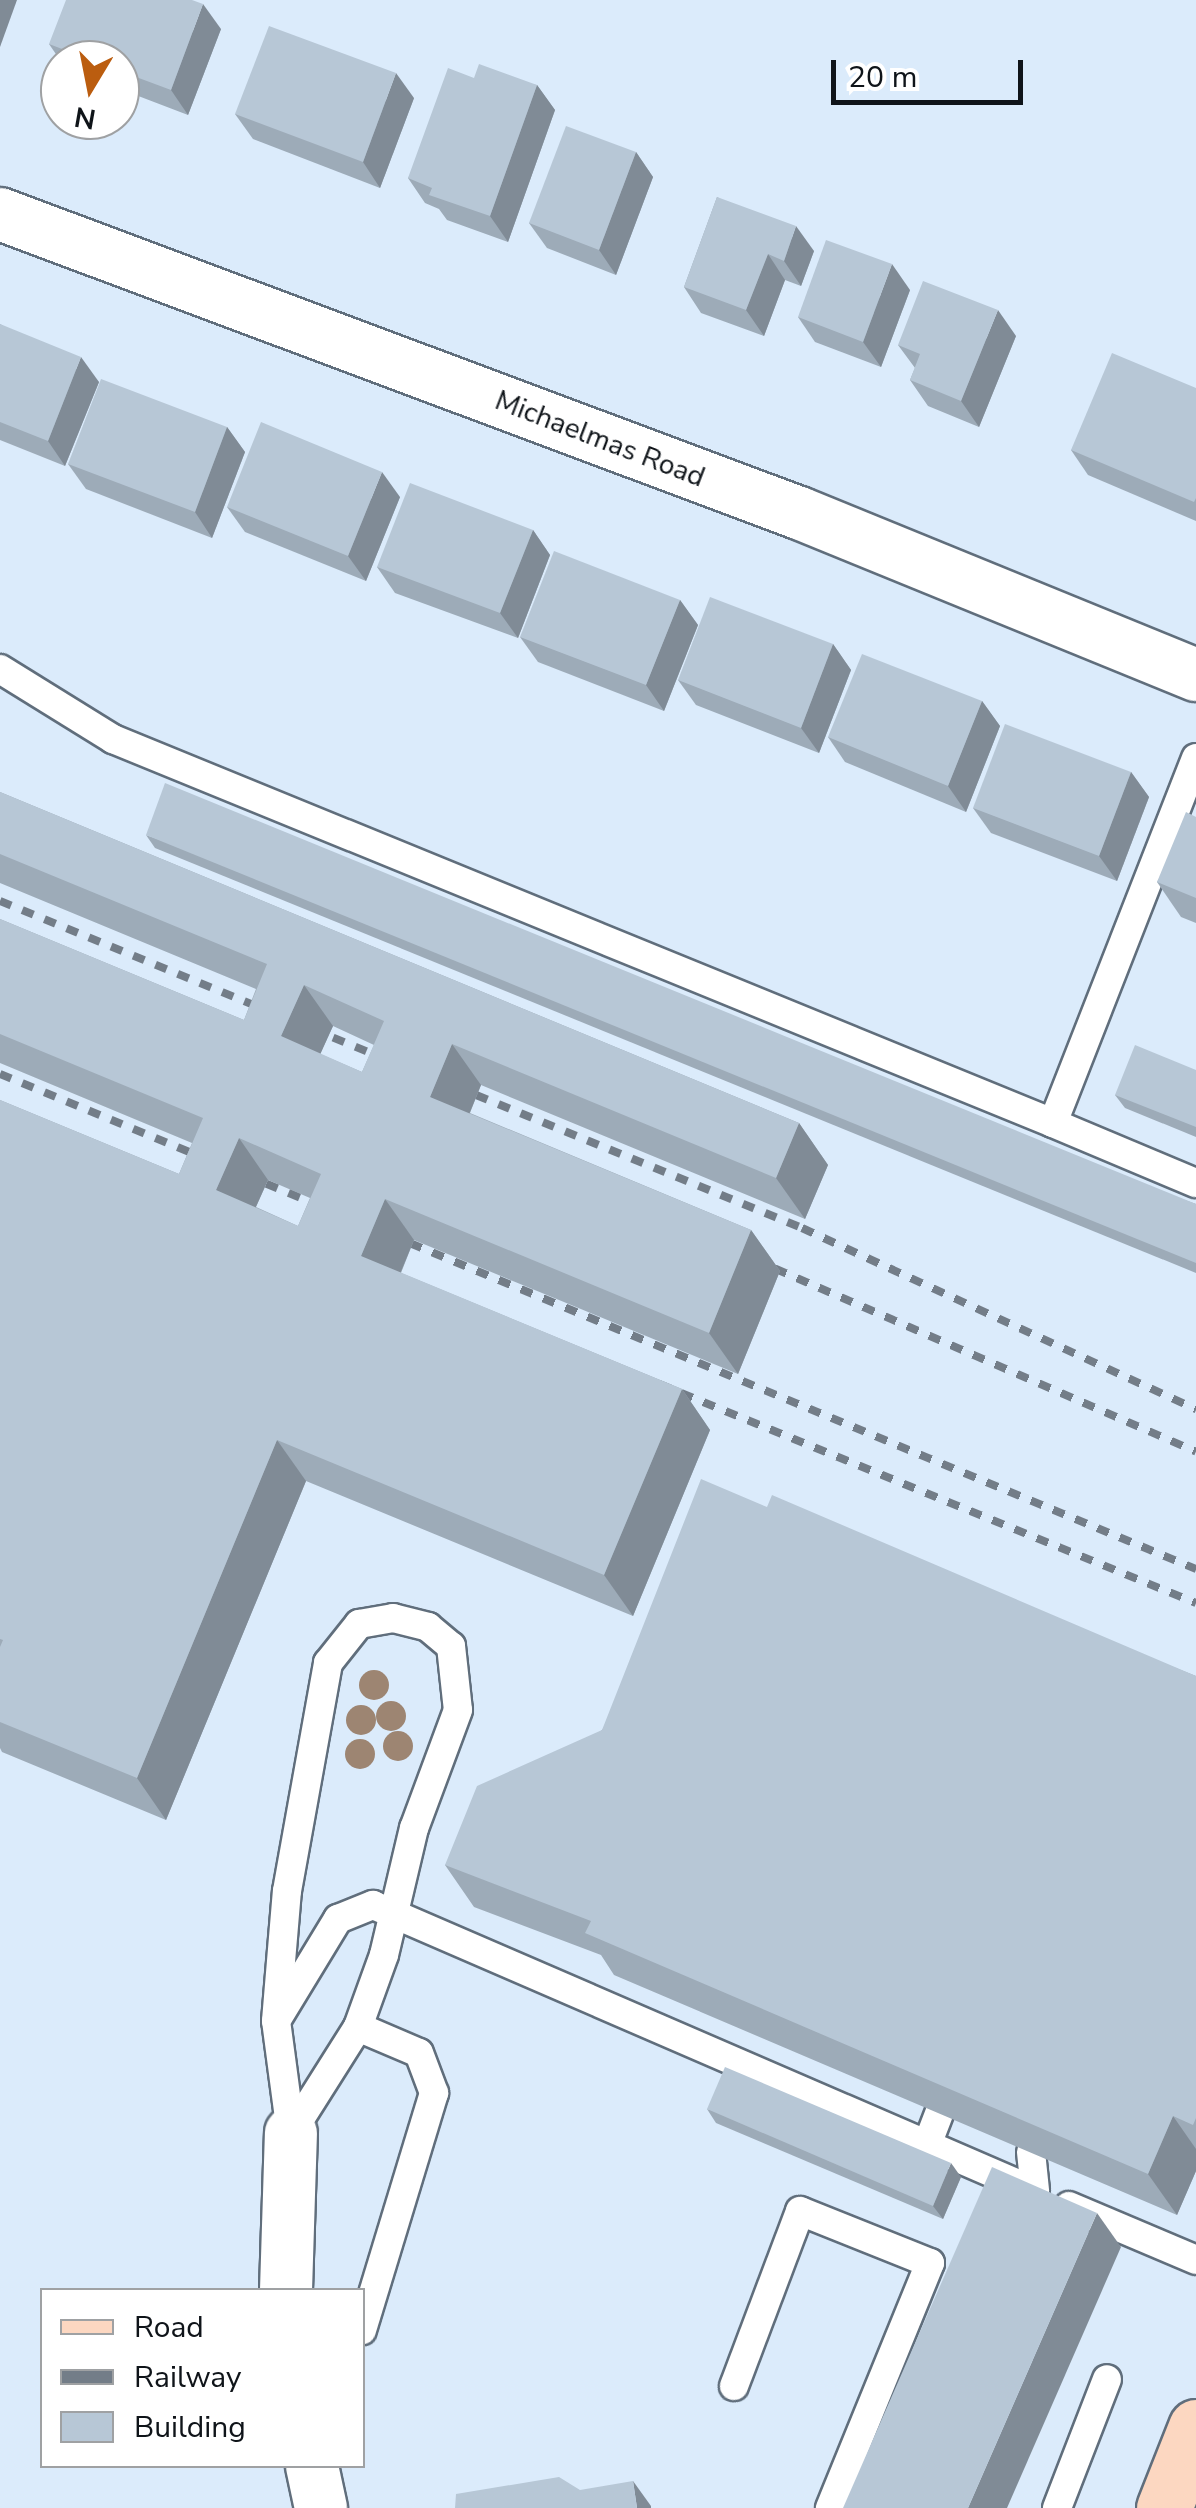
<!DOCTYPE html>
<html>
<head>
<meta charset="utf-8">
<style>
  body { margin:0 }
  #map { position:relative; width:1196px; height:2508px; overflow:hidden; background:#dbebfb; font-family:"Nunito Sans",sans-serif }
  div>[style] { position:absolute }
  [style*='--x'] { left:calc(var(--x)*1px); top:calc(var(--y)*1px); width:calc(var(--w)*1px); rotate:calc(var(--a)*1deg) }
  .roads { filter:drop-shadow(2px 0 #606e7c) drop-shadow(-2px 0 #606e7c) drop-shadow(0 2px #606e7c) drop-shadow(0 -2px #606e7c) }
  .lane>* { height:28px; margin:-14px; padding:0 14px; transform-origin:14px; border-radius:14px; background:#fff }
  .street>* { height:52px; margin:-26px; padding:0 26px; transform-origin:26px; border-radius:26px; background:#fff }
  .primary>* { height:55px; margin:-27.5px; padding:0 27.5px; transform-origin:27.5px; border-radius:27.5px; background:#fcd7c1 }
  .rail>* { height:8px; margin-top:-4px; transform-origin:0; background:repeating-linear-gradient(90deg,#737d88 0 12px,transparent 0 24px) }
  .trees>* { width:30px; height:30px; margin:-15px; border-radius:50%; background:#9d8572 }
  .wall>* { inset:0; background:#9dabb8 }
  .shaded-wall>* { inset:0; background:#808b96 }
  .building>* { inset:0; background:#b7c7d6 }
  span { translate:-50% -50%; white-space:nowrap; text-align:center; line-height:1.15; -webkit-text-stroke:9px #fff; paint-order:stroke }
  .street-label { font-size:28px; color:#0f1419 }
  .legend { position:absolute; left:40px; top:2288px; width:325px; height:180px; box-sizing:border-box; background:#fff; border:2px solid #9fa1a3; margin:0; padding:12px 18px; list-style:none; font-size:30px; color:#0f1419 }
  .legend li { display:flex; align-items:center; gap:20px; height:50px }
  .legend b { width:50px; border:2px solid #9fa1a3 }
  .north { position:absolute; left:40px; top:40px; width:100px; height:100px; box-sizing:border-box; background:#fff; border:2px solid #9fa1a3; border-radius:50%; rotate:190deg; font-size:28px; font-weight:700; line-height:40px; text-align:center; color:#0f1419 }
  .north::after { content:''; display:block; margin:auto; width:35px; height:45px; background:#bb5d0f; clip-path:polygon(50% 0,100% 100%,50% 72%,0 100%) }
  .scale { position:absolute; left:831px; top:60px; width:192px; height:45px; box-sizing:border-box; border:5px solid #0f1419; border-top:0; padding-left:12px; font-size:30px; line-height:35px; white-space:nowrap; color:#0f1419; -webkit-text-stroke:8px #fff; paint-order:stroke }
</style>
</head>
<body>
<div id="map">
  <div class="roads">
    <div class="lane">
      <i style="--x:0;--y:669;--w:133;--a:31.8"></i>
      <i style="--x:113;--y:739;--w:1015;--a:22.22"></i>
      <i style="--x:1196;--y:758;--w:392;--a:111.4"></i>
      <i style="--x:1053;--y:1123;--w:155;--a:22.8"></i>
      <i style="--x:393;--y:1618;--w:36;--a:14"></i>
      <i style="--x:428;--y:1627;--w:30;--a:40"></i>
      <i style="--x:451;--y:1646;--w:64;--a:83.8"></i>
      <i style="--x:458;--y:1710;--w:126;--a:110.4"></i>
      <i style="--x:414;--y:1828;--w:130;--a:103.3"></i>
      <i style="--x:384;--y:1955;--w:77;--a:109.9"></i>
      <i style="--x:358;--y:2027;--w:125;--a:122.3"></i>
      <i style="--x:291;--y:2133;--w:113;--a:-97.6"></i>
      <i style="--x:276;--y:2021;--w:130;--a:-85.2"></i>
      <i style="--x:287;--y:1891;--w:232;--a:-79.8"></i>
      <i style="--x:328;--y:1663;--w:50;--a:-51.5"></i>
      <i style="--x:359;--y:1624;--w:35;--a:-10"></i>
      <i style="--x:279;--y:2016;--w:114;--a:-58.7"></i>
      <i style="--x:338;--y:1919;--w:38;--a:-22"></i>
      <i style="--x:373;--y:1905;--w:710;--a:23.39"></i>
      <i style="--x:358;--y:2027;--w:66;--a:23.1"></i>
      <i style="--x:419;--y:2053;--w:43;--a:69.4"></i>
      <i style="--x:434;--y:2093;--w:248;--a:106.9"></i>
      <i style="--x:927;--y:2145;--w:34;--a:-69"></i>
      <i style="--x:1031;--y:2152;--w:39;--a:84"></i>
      <i style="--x:1069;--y:2206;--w:138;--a:23"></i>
      <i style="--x:734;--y:2386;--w:187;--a:-69.3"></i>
      <i style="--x:800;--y:2211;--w:140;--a:21.8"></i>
      <i style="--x:930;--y:2263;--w:265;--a:112.2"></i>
      <i style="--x:1057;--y:2508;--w:138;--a:-68.8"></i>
    </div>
    <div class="street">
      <i style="--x:0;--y:214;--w:853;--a:20.52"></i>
      <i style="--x:799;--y:513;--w:429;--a:22.2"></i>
      <i style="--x:286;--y:2290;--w:157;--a:-88.2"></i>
      <i style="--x:312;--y:2466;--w:43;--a:77.9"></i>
    </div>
    <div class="primary">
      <i style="--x:1164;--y:2508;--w:87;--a:-68.4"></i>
    </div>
  </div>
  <div class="rail">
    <i style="--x:0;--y:901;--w:430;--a:22.3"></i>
    <i style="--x:0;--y:1074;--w:359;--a:22.4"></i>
    <i style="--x:454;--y:1086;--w:376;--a:22.2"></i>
    <i style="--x:802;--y:1228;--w:434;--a:24.7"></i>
    <i style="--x:388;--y:1234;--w:875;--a:22.52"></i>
    <i style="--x:753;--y:1259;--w:483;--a:23.5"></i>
    <i style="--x:659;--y:1384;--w:580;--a:22.19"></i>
  </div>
  <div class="trees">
    <i style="left:374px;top:1685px"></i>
    <i style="left:391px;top:1716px"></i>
    <i style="left:361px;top:1720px"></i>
    <i style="left:398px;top:1746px"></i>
    <i style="left:360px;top:1754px"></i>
  </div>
  <div class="wall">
    <i style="clip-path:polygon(221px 29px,188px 115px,120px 89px,120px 60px,60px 60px,49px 44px)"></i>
    <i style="clip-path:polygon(474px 78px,537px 85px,555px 110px,508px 242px,447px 220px,439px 209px,425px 203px,408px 178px)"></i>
    <i style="clip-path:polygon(414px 98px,380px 188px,253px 139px,235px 114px)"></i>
    <i style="clip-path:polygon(636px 152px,653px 177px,616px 275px,547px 248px,529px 223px)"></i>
    <i style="clip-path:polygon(717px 197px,814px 251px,801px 286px,785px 280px,764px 336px,701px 313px,684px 287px)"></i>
    <i style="clip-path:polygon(910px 290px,881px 367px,815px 342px,798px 317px)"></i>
    <i style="clip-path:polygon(0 324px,99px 382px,65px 466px,0 440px)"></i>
    <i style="clip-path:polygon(1016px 336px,979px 427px,928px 406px,910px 380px,915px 368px,898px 345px)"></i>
    <i style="clip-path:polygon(1196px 388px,1196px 521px,1088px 475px,1071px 450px)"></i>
    <i style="clip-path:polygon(227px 427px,245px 452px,212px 538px,86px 489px,68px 464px)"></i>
    <i style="clip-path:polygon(400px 497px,366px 581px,245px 532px,227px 507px)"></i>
    <i style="clip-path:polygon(533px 530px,550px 555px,518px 638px,395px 593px,377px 567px)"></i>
    <i style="clip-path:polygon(680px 600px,698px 625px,664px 711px,538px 662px,520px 637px)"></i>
    <i style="clip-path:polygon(833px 644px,851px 670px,819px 753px,696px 705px,678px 680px)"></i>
    <i style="clip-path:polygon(982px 701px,1000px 726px,966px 812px,845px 762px,828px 737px)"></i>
    <i style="clip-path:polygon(1131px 772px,1149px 797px,1117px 881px,991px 833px,973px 808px)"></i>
    <i style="clip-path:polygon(evenodd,0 792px,799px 1123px,828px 1165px,805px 1219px,481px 1085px,470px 1113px,751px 1230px,780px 1271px,738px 1374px,414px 1240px,401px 1273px,682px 1389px,710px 1430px,633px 1616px,306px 1481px,166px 1820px,2px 1752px,0 1748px,0 1100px,179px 1174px,192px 1143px,0 1063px,0 919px,244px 1020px,256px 989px,0 883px,0 792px,333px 1026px,374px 1045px,362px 1072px,320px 1054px,333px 1026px,0 792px,268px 1180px,310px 1198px,298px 1226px,256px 1207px,268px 1180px)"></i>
    <i style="clip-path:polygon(1196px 817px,1196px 923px,1181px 917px,1157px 882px)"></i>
    <i style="clip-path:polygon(146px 835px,1196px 1204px,1196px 1273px,155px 848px)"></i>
    <i style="clip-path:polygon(1196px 1070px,1196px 1137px,1125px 1108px,1115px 1095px)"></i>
    <i style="clip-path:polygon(767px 1507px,1196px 1676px,1196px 2171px,1177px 2215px,614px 1975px,601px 1955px,474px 1907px,445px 1865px,602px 1730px)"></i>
    <i style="clip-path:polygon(707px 2109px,961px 2177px,943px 2219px,716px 2123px)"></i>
  </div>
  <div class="shaded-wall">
    <i style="clip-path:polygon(0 0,17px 0,0 47px)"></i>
    <i style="clip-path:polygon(203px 4px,221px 29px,188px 115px,171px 90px)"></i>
    <i style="clip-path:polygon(396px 73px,414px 98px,380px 188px,363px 162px)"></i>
    <i style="clip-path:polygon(537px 85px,555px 110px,508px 242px,490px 216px)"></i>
    <i style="clip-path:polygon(636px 152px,653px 177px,616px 275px,599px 250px)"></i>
    <i style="clip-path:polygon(796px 226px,814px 251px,801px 286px,784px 261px)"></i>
    <i style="clip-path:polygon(768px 254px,785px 280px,764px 336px,746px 310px)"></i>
    <i style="clip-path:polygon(892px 264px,910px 290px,881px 367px,863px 342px)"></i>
    <i style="clip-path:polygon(998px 310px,1016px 336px,979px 427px,961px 401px)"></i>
    <i style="clip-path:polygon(81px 357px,99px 382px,65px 466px,48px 441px)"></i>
    <i style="clip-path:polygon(227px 427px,245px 452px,212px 538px,195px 512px)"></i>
    <i style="clip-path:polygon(382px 472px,400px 497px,366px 581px,348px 556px)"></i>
    <i style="clip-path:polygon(533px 530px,550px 555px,518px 638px,500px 613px)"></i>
    <i style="clip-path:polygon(680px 600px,698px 625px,664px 711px,646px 685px)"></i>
    <i style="clip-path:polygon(833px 644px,851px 670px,819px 753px,801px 728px)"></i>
    <i style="clip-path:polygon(982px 701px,1000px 726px,966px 812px,948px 786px)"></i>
    <i style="clip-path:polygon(1131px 772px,1149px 797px,1117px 881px,1099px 856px)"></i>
    <i style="clip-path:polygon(304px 985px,333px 1026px,310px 1077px,281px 1036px)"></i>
    <i style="clip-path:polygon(452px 1044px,481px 1085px,459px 1139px,430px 1097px)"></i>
    <i style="clip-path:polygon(799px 1123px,828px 1165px,805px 1219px,776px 1178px)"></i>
    <i style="clip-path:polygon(239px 1138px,268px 1180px,245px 1231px,216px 1190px)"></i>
    <i style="clip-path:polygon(385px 1199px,414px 1240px,390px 1298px,361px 1256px)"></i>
    <i style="clip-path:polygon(751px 1230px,780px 1271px,738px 1374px,709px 1333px)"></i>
    <i style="clip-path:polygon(682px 1389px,710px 1430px,633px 1616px,604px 1575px)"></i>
    <i style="clip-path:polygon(277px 1440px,306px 1481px,166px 1820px,137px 1778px)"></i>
    <i style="clip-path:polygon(1173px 2116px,1196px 2149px,1196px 2171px,1177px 2215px,1148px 2174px)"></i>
    <i style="clip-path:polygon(951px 2163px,961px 2177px,943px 2219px,933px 2206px)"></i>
    <i style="clip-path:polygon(1097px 2213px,1121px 2247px,1007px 2508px,968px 2508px)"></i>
    <i style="clip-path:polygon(633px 2481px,651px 2506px,651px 2508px,637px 2508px)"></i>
  </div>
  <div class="building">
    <i style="clip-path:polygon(66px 0,192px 0,203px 4px,171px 90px,120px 71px,120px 60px,91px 60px,49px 44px)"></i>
    <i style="clip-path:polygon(269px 26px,396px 73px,363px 162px,235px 114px)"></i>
    <i style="clip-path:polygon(479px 64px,537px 85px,490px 216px,429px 195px,432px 188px,408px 178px,448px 68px,474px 78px)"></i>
    <i style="clip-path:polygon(566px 126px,636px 152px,599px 250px,529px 223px)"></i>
    <i style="clip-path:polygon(717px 197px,796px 226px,784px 261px,768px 254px,746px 310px,684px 287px)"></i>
    <i style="clip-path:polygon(826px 240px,892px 264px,863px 342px,798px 317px)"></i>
    <i style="clip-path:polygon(923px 281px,998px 310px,961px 401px,910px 380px,920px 354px,898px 345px)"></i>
    <i style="clip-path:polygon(0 324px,81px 357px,48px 441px,0 422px)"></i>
    <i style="clip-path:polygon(1112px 353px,1196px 388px,1196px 498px,1194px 502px,1071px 450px)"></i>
    <i style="clip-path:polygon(101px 379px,227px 427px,195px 512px,68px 464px)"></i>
    <i style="clip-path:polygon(261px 422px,382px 472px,348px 556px,227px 507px)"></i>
    <i style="clip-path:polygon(410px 483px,533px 530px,500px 613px,377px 567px)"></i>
    <i style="clip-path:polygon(554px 551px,680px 600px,646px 685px,520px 637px)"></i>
    <i style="clip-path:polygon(710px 597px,833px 644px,801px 728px,678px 680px)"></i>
    <i style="clip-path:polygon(862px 654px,982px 701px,948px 786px,828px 737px)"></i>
    <i style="clip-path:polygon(1005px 724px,1131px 772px,1099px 856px,973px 808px)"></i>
    <i style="clip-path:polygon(165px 783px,1196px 1204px,1196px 1263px,146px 835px)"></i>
    <i style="clip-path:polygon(evenodd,0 792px,799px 1123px,776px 1178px,452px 1044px,430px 1097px,751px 1230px,709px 1333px,385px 1199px,361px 1256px,682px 1389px,604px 1575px,277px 1440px,137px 1778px,0 1722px,0 1647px,3px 1640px,0 1639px,0 1100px,179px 1174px,203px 1118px,0 1034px,0 919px,244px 1020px,267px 964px,0 854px,0 792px,304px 985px,384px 1021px,362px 1072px,281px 1036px,304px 985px,0 792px,239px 1138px,321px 1174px,298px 1226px,216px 1190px,239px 1138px)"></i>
    <i style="clip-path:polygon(1186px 812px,1196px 817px,1196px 898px,1157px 882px)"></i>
    <i style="clip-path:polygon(1135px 1045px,1196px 1070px,1196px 1127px,1115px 1095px)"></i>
    <i style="clip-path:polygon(701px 1479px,767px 1507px,772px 1495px,1196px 1676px,1196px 2118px,1193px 2125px,1173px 2116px,1148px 2174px,585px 1933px,591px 1921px,445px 1865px,477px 1786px,602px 1730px)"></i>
    <i style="clip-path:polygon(725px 2067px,951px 2163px,933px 2206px,707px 2109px)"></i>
    <i style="clip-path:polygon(992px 2167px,1097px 2213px,968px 2508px,843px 2508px)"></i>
    <i style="clip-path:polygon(559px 2477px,580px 2490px,633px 2481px,637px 2508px,455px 2508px,456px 2494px)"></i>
  </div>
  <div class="street-label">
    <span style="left:600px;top:439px;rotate:21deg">Michaelmas Road</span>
  </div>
  <ul class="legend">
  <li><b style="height:12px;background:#fcd7c1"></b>Road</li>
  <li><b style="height:12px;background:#737d88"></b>Railway</li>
  <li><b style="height:28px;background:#b7c7d6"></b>Building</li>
  </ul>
  <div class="north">N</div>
  <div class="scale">20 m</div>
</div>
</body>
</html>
